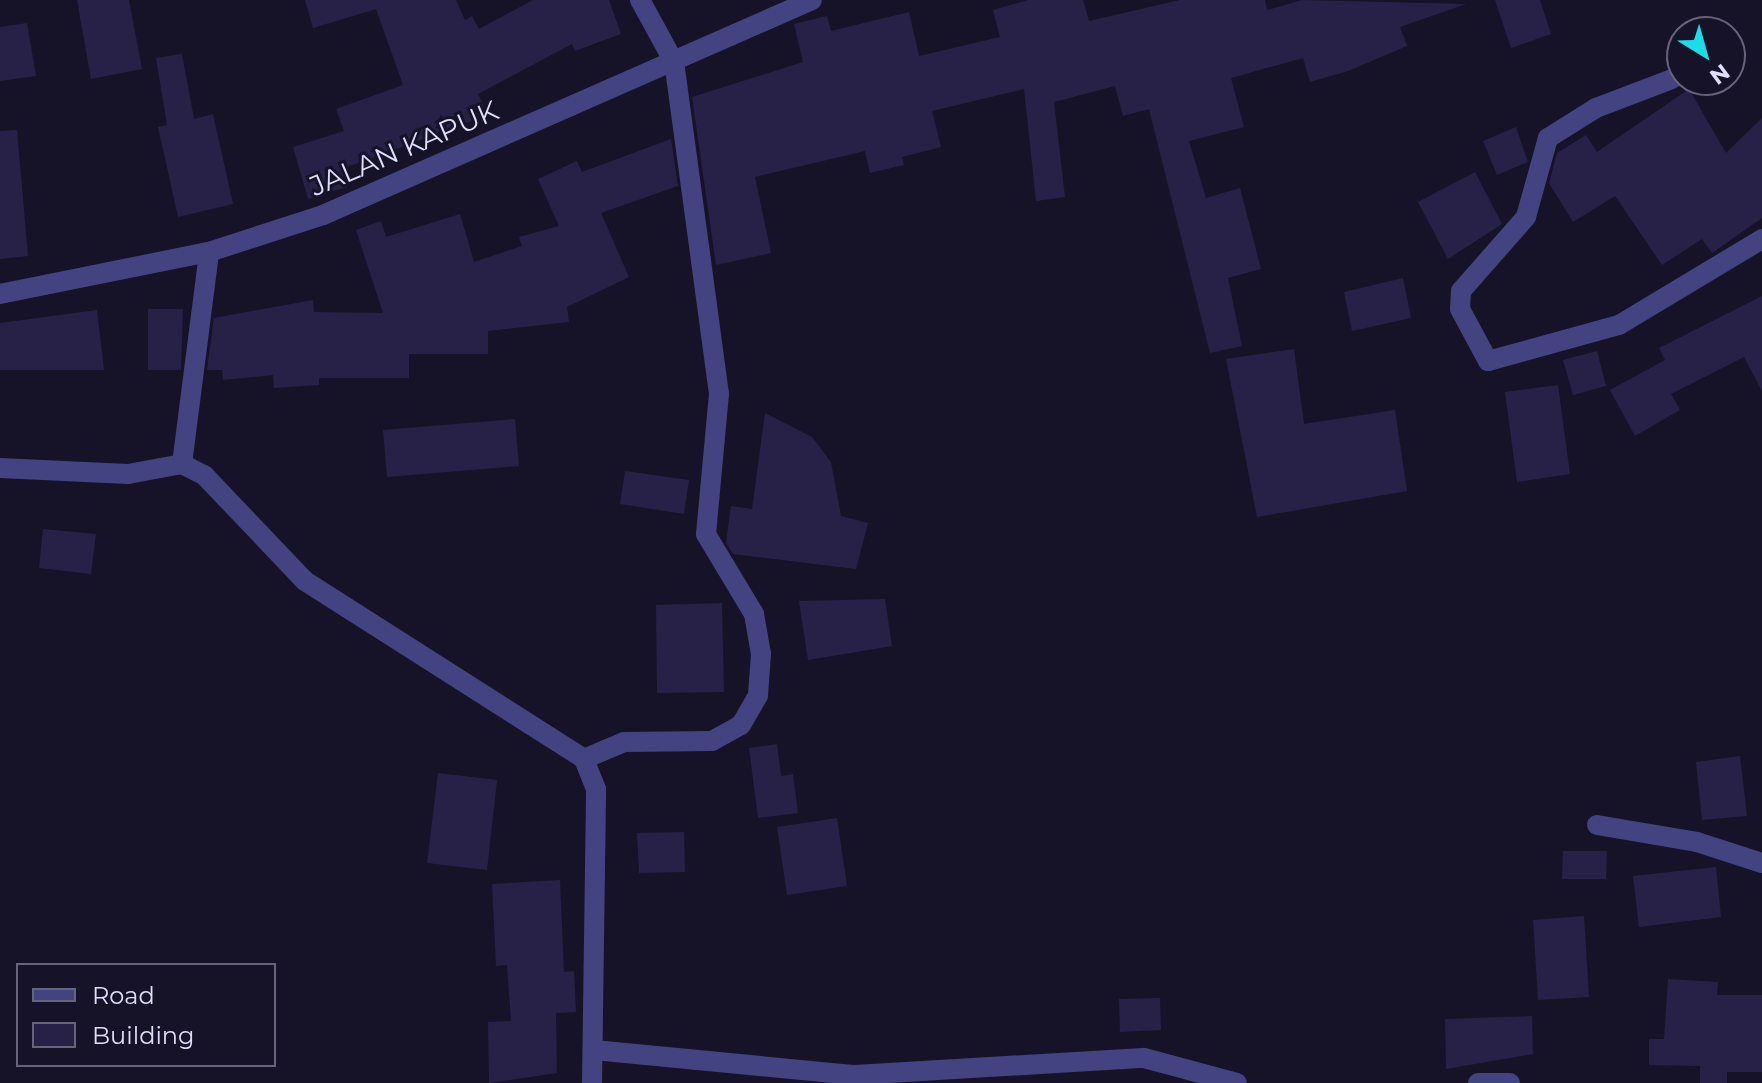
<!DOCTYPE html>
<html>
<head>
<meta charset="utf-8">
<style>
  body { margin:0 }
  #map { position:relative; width:1762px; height:1083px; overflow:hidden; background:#161328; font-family:Montserrat,sans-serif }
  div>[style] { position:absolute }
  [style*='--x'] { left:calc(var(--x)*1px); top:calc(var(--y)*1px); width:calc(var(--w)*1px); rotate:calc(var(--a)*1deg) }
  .building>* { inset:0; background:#272147 }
  .minor>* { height:20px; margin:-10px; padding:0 10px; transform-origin:10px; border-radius:10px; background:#434382 }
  span { translate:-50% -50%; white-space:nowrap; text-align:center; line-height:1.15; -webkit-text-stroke:6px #161328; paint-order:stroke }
  .street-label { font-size:28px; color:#dfddfc }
  .legend { position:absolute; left:16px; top:963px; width:260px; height:104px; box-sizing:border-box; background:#161328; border:2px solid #66647d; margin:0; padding:10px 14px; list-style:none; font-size:24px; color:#dfddfc }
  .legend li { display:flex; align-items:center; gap:16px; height:40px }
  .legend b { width:40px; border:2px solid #66647d }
  .north { position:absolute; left:1666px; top:16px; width:80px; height:80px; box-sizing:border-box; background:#161328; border:2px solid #66647d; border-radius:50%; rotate:143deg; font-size:22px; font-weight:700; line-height:32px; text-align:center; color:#dfddfc }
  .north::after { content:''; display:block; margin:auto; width:28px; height:36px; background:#1cdce8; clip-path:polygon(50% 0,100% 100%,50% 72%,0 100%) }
</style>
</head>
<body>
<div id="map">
  <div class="building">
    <i style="clip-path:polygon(77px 0,129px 0,142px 69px,91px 79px)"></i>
    <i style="clip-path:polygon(305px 0,456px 0,465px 20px,472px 16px,479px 29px,533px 0,609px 0,621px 34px,575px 51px,572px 44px,478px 94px,488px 115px,342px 169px,347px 187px,308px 199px,293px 147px,344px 131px,336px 109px,403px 85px,376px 9px,313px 28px)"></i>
    <i style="clip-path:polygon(1028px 0,1083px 0,1089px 21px,1180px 0,1265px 0,1267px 10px,1302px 0,1466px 4px,1400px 27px,1407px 46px,1348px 71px,1310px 82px,1303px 58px,1231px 78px,1244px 127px,1189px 141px,1206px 198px,1240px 188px,1261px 269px,1228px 278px,1242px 346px,1210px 353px,1149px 109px,1123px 116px,1115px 86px,1054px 102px,1065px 197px,1036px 201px,1024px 89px,932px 111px,941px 147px,902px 157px,904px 165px,870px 173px,865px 151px,755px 177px,771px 253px,716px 265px,692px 97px,803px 62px,794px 24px,827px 16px,831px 31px,909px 12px,919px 56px,1000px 37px,993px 10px)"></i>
    <i style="clip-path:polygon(1495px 0,1540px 0,1551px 34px,1511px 48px)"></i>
    <i style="clip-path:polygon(27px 23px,36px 76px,0 81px,0 27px)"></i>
    <i style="clip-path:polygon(182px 54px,194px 119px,213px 114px,233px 204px,178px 217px,158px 127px,167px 125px,156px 58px)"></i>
    <i style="clip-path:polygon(1689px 89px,1726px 153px,1762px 118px,1762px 218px,1712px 253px,1702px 239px,1662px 265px,1615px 196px,1573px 222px,1549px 183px,1557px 153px,1586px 135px,1597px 152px)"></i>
    <i style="clip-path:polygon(1516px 127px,1528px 162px,1497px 175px,1483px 141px)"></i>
    <i style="clip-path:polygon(17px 130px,28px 256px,0 259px,0 131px)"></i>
    <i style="clip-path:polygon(671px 139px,678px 186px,601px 213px,629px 277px,567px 307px,569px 322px,488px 331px,488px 354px,409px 354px,409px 378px,319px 378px,319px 385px,274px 388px,273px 375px,223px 380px,222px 370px,207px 370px,214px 318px,313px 300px,314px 312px,383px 313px,356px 230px,381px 221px,386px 237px,460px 214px,474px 262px,522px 246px,519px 237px,559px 226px,538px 179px,577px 161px,582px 172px)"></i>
    <i style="clip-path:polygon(1475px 172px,1502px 224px,1448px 259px,1418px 202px)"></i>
    <i style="clip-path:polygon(1403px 278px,1411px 318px,1352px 331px,1344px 292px)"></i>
    <i style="clip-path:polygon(1762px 296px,1762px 391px,1744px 357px,1671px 394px,1680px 410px,1635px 436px,1610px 390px,1665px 360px,1659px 348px)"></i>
    <i style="clip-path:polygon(148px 309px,183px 309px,181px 370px,148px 370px)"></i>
    <i style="clip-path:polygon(97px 310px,104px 370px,0 370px,0 323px)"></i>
    <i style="clip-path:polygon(1294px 349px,1304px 424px,1395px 410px,1407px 491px,1257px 517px,1226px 359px)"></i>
    <i style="clip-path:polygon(1597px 351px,1606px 386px,1573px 395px,1563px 360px)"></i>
    <i style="clip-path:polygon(1558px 385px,1570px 474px,1517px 482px,1505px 392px)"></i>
    <i style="clip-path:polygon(765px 413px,812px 437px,831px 462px,841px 516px,868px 523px,856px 569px,733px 554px,726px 543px,731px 506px,752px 509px)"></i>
    <i style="clip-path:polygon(515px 419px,519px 466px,387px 477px,383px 430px)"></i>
    <i style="clip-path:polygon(625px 471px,689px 480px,684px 514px,620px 504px)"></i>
    <i style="clip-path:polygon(43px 529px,96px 534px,91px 574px,39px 568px)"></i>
    <i style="clip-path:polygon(885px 599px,892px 646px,808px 660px,799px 601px)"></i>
    <i style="clip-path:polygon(722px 603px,724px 692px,657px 693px,656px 605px)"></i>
    <i style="clip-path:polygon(777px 744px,781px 776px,793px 774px,798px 813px,758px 818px,749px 748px)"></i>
    <i style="clip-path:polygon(1740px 756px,1747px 816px,1702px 820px,1696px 762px)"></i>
    <i style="clip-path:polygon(438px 773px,497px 780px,487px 870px,427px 863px)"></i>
    <i style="clip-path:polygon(837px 818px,847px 886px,787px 895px,777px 827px)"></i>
    <i style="clip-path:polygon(684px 832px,685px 872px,639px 873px,637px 833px)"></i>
    <i style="clip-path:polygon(1563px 851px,1607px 851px,1606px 879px,1562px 879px)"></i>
    <i style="clip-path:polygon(1716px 867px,1721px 917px,1639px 927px,1633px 876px)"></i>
    <i style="clip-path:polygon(560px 880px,564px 972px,574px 971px,576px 1012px,556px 1013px,557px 1073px,489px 1083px,488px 1022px,511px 1021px,507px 965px,496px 966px,492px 884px)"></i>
    <i style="clip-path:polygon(1584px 916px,1589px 997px,1538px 1000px,1533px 920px)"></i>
    <i style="clip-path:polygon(1668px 979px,1718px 982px,1717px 995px,1762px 995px,1762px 1072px,1727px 1072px,1727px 1083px,1700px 1083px,1700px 1066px,1649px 1065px,1649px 1039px,1664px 1039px)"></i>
    <i style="clip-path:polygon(1160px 998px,1161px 1030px,1120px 1032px,1119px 999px)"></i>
    <i style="clip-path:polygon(1532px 1016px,1533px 1054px,1446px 1069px,1445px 1019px)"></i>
  </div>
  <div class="minor">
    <i style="--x:1672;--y:79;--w:81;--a:159.1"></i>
    <i style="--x:1596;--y:108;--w:57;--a:148"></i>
    <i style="--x:1548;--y:138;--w:82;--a:105.6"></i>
    <i style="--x:1526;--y:217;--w:98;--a:131.3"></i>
    <i style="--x:1461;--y:291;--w:18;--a:93"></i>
    <i style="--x:1460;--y:309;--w:59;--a:61.7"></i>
    <i style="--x:1488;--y:361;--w:136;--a:-15.4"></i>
    <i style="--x:1619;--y:325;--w:167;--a:-31"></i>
    <i style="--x:0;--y:294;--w:213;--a:-11.4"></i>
    <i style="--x:209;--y:252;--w:120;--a:-18"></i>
    <i style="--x:323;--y:215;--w:534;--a:-23.73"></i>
    <i style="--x:182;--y:464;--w:214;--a:-82.7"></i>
    <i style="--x:0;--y:468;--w:128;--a:2.7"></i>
    <i style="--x:128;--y:474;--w:55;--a:-10.5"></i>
    <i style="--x:182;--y:464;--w:25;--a:27"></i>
    <i style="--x:204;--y:475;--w:146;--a:46.4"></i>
    <i style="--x:305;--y:581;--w:331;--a:32.5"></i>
    <i style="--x:1597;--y:825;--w:101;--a:9.6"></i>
    <i style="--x:1697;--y:842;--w:68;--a:17.9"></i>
    <i style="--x:594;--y:1050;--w:262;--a:5.5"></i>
    <i style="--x:855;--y:1075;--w:289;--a:-3.4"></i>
    <i style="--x:1144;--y:1058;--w:96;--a:15"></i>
    <i style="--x:592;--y:1083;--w:294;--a:-89.2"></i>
    <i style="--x:596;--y:789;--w:32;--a:-112"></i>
    <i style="--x:584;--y:759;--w:43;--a:-23"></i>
    <i style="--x:624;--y:742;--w:88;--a:-0.7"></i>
    <i style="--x:712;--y:741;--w:33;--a:-29"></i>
    <i style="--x:741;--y:725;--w:34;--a:-60"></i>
    <i style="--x:758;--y:695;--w:41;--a:-85.8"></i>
    <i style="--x:761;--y:654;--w:41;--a:-99.9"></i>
    <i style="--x:754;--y:614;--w:93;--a:-121"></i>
    <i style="--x:706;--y:534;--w:141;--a:-84.7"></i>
    <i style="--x:719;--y:394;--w:335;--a:-97.7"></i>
    <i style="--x:674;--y:62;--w:71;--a:-118.7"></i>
    <i style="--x:1478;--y:1083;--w:32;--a:0"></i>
  </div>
  <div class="street-label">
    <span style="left:404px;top:148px;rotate:-23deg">JALAN KAPUK</span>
  </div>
  <ul class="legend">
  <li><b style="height:10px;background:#434382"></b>Road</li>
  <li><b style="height:22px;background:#272147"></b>Building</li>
  </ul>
  <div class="north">N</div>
</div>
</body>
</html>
